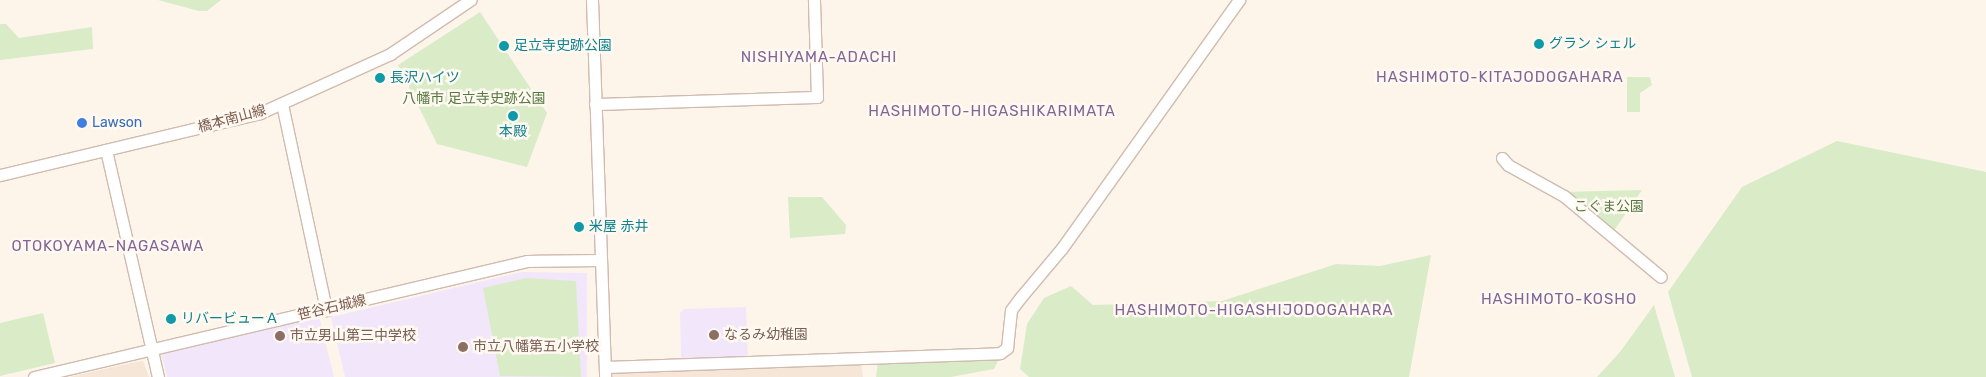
<!DOCTYPE html>
<html>
<head>
<meta charset="utf-8">
<style>
  body { margin:0 }
  #map { position:relative; width:1986px; height:377px; overflow:hidden; background:#fdf5ea; font-family:Rubik,"Noto Sans JP",sans-serif }
  div>[style] { position:absolute }
  [style*='--x'] { left:calc(var(--x)*1px); top:calc(var(--y)*1px); width:calc(var(--w)*1px); rotate:calc(var(--a)*1deg) }
  .residential>* { inset:0; background:#f5e6d8 }
  .education>* { inset:0; background:#f2e7fa }
  .green>* { inset:0; background:#d9ecc7 }
  .roads { filter:drop-shadow(1px 0 #d0bbaf) drop-shadow(-1px 0 #d0bbaf) drop-shadow(0 1px #d0bbaf) drop-shadow(0 -1px #d0bbaf) }
  .minor>* { height:11px; margin:-5.5px; padding:0 5.5px; transform-origin:5.5px; border-radius:5.5px; background:#fff }
  .dots>* { width:14px; height:14px; translate:-50% -50%; box-sizing:border-box; border:2px solid #fff9f1; border-radius:50% }
  span { translate:-50% -50%; white-space:nowrap; text-align:center; line-height:1.15; -webkit-text-stroke:5px #fff9f1; paint-order:stroke }
  .culture-label { font-size:14px; color:#0d838f }
  .left { translate:0 -50%; text-align:left }
  .park-label { font-size:14px; color:#557a41 }
  .street-label { font-size:14px; color:#79594c }
  .shop-label { font-size:14px; color:#366cbe }
  .education-label { font-size:14px; color:#785e54 }
  .neighbourhood-label { font-size:15px; color:#816595; letter-spacing:1px }
</style>
</head>
<body>
<div id="map">
  <div class="residential">
    <i style="clip-path:polygon(143px 361px,149px 377px,69px 377px,136px 362px)"></i>
    <i style="clip-path:polygon(861px 363px,863px 377px,611px 377px,611px 371px)"></i>
  </div>
  <div class="education">
    <i style="clip-path:polygon(522px 272px,587px 273px,587px 377px,345px 377px,331px 317px)"></i>
    <i style="clip-path:polygon(746px 307px,748px 357px,685px 360px,681px 357px,680px 313px,684px 309px)"></i>
    <i style="clip-path:polygon(316px 318px,320px 320px,334px 377px,167px 377px,161px 353px)"></i>
  </div>
  <div class="green">
    <i style="clip-path:polygon(158px 0,221px 0,207px 11px,199px 11px)"></i>
    <i style="clip-path:polygon(480px 12px,547px 113px,527px 167px,437px 144px,398px 65px)"></i>
    <i style="clip-path:polygon(0 24px,6px 24px,19px 38px,92px 27px,93px 49px,0 60px)"></i>
    <i style="clip-path:polygon(1627px 77px,1650px 77px,1652px 85px,1640px 93px,1640px 112px,1627px 112px)"></i>
    <i style="clip-path:polygon(1837px 141px,1986px 172px,1986px 377px,1692px 377px,1668px 292px,1742px 187px)"></i>
    <i style="clip-path:polygon(1642px 190px,1613px 232px,1563px 192px,1600px 191px)"></i>
    <i style="clip-path:polygon(788px 197px,822px 197px,846px 225px,845px 234px,790px 238px)"></i>
    <i style="clip-path:polygon(1431px 255px,1409px 377px,1029px 377px,1020px 369px,1027px 324px,1044px 298px,1071px 286px,1093px 305px,1222px 301px,1336px 264px,1380px 266px)"></i>
    <i style="clip-path:polygon(526px 278px,576px 281px,581px 377px,500px 376px,483px 288px)"></i>
    <i style="clip-path:polygon(1654px 305px,1675px 377px,1597px 377px,1620px 352px)"></i>
    <i style="clip-path:polygon(43px 313px,55px 363px,0 376px,0 323px)"></i>
    <i style="clip-path:polygon(1000px 357px,994px 369px,951px 377px,876px 377px,878px 361px)"></i>
  </div>
  <div class="roads">
    <div class="minor">
      <i style="--x:592;--y:0;--w:377;--a:88"></i>
      <i style="--x:282;--y:104;--w:211;--a:77.9"></i>
      <i style="--x:595;--y:104;--w:222;--a:-1.8"></i>
      <i style="--x:817;--y:97;--w:97;--a:-91.8"></i>
      <i style="--x:106;--y:150;--w:233;--a:77.1"></i>
      <i style="--x:1502;--y:158;--w:9;--a:49"></i>
      <i style="--x:1508;--y:165;--w:64;--a:29"></i>
      <i style="--x:1564;--y:196;--w:126;--a:39.9"></i>
      <i style="--x:0;--y:175;--w:267;--a:-13.4"></i>
      <i style="--x:260;--y:113;--w:143;--a:-24.4"></i>
      <i style="--x:390;--y:54;--w:97;--a:-34"></i>
      <i style="--x:605;--y:367;--w:395;--a:-2"></i>
      <i style="--x:1000;--y:353;--w:9;--a:-36"></i>
      <i style="--x:1007;--y:348;--w:38;--a:-84"></i>
      <i style="--x:1011;--y:310;--w:15;--a:-53"></i>
      <i style="--x:1020;--y:298;--w:65;--a:-50"></i>
      <i style="--x:1062;--y:248;--w:305;--a:-54.5"></i>
      <i style="--x:34;--y:377;--w:506;--a:-13.24"></i>
      <i style="--x:527;--y:261;--w:74;--a:-0.8"></i>
    </div>
  </div>
  <div class="dots">
    <i style="left:1539px;top:44px;background:#0f9aa8"></i>
    <i style="left:504px;top:46px;background:#0f9aa8"></i>
    <i style="left:380px;top:78px;background:#0f9aa8"></i>
    <i style="left:513px;top:116px;background:#0f9aa8"></i>
    <i style="left:82px;top:123px;background:#3f7fe0"></i>
    <i style="left:579px;top:227px;background:#0f9aa8"></i>
    <i style="left:171px;top:319px;background:#0f9aa8"></i>
    <i style="left:714px;top:335px;background:#8d6e63"></i>
    <i style="left:280px;top:336px;background:#8d6e63"></i>
    <i style="left:463px;top:347px;background:#8d6e63"></i>
  </div>
  <div class="culture-label">
    <span class="left" style="left:1549px;top:44px">グラン シェル</span>
    <span class="left" style="left:514px;top:46px">足立寺史跡公園</span>
    <span class="left" style="left:390px;top:78px">長沢ハイツ</span>
    <span style="left:513px;top:132px">本殿</span>
    <span class="left" style="left:589px;top:227px">米屋 赤井</span>
    <span class="left" style="left:181px;top:319px">リバービューＡ</span>
  </div>
  <div class="park-label">
    <span style="left:474px;top:99px">八幡市 足立寺史跡公園</span>
    <span style="left:1609px;top:207px">こぐま公園</span>
  </div>
  <div class="street-label">
    <span style="left:232px;top:119px;rotate:-15deg">橋本南山線</span>
    <span style="left:332px;top:308px;rotate:-13deg">笹谷石城線</span>
  </div>
  <div class="shop-label">
    <span class="left" style="left:92px;top:123px">Lawson</span>
  </div>
  <div class="education-label">
    <span class="left" style="left:724px;top:335px">なるみ幼稚園</span>
    <span class="left" style="left:290px;top:336px">市立男山第三中学校</span>
    <span class="left" style="left:473px;top:347px">市立八幡第五小学校</span>
  </div>
  <div class="neighbourhood-label">
    <span style="left:819px;top:58px">NISHIYAMA-ADACHI</span>
    <span style="left:1500px;top:78px">HASHIMOTO-KITAJODOGAHARA</span>
    <span style="left:992px;top:112px">HASHIMOTO-HIGASHIKARIMATA</span>
    <span style="left:108px;top:247px">OTOKOYAMA-NAGASAWA</span>
    <span style="left:1559px;top:300px">HASHIMOTO-KOSHO</span>
    <span style="left:1254px;top:311px">HASHIMOTO-HIGASHIJODOGAHARA</span>
  </div>
</div>
</body>
</html>
